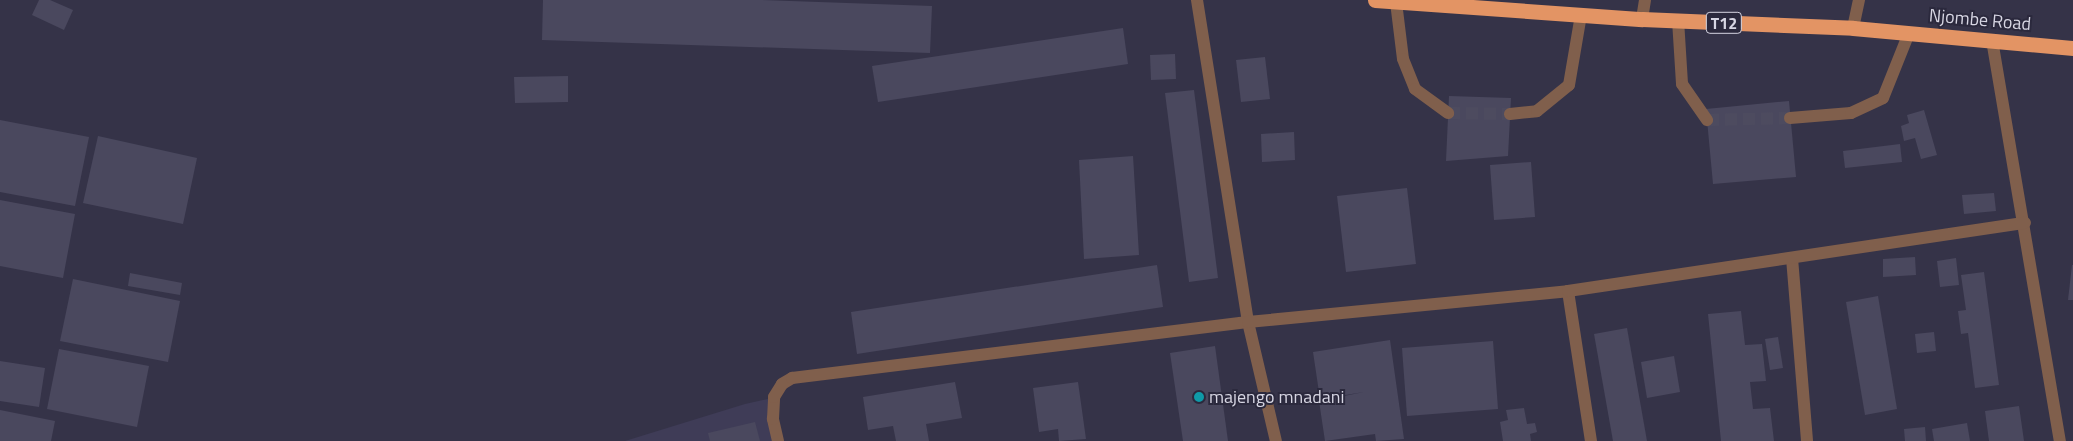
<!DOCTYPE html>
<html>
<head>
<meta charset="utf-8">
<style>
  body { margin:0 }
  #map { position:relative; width:2073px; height:441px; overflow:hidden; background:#353348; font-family:"Titillium Web",sans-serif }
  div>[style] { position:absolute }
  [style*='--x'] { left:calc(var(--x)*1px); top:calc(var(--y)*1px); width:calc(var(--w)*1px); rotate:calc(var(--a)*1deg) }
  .built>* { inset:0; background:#3f3c57 }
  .building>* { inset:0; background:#4a485e }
  .minor-tunnel>* { height:12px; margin-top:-6px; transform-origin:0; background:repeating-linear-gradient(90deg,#4d4b5f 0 12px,transparent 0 18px) }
  .minor>* { height:12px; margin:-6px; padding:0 6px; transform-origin:6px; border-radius:6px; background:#805f4c }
  .highway>* { height:15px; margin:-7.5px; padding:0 7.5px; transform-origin:7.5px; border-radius:7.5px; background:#e39464 }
  .dots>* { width:14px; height:14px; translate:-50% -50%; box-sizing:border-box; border:2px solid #2b293d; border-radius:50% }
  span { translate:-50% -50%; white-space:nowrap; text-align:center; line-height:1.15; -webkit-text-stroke:4px #2b293d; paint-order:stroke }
  .shield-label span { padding:1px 4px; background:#2b293d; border:1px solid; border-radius:4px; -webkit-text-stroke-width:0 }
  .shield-label { font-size:16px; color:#d7d6e3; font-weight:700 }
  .street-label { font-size:18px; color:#d7d6e3 }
  .poi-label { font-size:18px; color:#d7d6e3 }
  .left { translate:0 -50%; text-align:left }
</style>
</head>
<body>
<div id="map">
  <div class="built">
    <i style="clip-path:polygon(768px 399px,777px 441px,625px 441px,745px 404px)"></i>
  </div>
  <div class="building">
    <i style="clip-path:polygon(39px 0,50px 0,73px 10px,64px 30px,32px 15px)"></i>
    <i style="clip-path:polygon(543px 0,762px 0,932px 6px,930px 53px,542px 40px)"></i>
    <i style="clip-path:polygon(1123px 28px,1128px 64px,878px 102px,872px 66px)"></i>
    <i style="clip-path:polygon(1175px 54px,1176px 79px,1151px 80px,1150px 55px)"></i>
    <i style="clip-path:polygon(1265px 57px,1270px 99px,1241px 102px,1236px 60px)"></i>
    <i style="clip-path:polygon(568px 76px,568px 102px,515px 103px,514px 77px)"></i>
    <i style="clip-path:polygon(1194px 90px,1218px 278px,1189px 282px,1165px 93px)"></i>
    <i style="clip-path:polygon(1449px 96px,1511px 98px,1508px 156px,1446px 161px)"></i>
    <i style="clip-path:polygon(1789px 101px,1796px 177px,1713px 184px,1706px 109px)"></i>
    <i style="clip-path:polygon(1924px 110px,1937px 155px,1921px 159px,1915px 138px,1904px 141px,1901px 126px,1909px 123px,1907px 115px)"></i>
    <i style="clip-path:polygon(0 120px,89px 137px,75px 206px,0 192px)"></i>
    <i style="clip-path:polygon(1294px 132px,1295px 160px,1262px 162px,1261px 134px)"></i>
    <i style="clip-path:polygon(98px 136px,197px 158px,183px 224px,83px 203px)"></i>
    <i style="clip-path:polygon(1900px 144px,1902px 162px,1845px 168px,1843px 151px)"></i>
    <i style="clip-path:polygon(1133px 156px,1139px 255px,1084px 259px,1079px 160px)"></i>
    <i style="clip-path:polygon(1531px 162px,1535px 217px,1494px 220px,1490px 165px)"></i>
    <i style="clip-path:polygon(1407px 188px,1416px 264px,1346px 272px,1337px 196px)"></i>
    <i style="clip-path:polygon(1994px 193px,1996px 211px,1964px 214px,1962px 195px)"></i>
    <i style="clip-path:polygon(0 200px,75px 214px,63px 278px,0 266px)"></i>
    <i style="clip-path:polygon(1915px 257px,1916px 275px,1883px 277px,1883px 259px)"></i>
    <i style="clip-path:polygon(1956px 258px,1959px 285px,1940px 287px,1937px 261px)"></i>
    <i style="clip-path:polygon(1157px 265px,1163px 307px,857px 354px,851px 312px)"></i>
    <i style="clip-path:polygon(2072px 265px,2073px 265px,2073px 300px,2068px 300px)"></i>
    <i style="clip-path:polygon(1984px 272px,1999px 385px,1975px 388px,1968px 333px,1961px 334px,1958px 311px,1966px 310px,1961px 275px)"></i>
    <i style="clip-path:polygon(130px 273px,182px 283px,180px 295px,128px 286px)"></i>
    <i style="clip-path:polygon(73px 279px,180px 301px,168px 362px,60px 341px)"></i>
    <i style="clip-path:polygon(1878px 296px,1897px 409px,1865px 415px,1846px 302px)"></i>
    <i style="clip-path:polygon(1741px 311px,1745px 345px,1762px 344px,1766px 381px,1750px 382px,1753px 409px,1770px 408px,1774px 441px,1721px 441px,1708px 314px)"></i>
    <i style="clip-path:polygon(1627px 328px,1647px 441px,1613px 441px,1594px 334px)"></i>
    <i style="clip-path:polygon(1934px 332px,1936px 351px,1917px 353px,1915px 334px)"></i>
    <i style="clip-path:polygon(1778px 337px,1783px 368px,1770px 370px,1765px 339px)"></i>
    <i style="clip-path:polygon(1390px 340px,1404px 439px,1376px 441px,1375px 434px,1325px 441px,1319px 401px,1364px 392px,1320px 399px,1313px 352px)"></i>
    <i style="clip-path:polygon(1493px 341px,1498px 409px,1407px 416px,1402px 348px)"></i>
    <i style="clip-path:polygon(1215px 346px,1228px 441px,1183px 441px,1170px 353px)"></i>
    <i style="clip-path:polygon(59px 349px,149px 366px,137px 427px,47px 409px)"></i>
    <i style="clip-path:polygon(1674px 356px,1680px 392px,1647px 398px,1641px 362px)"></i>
    <i style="clip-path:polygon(0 361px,45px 368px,39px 407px,0 401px)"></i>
    <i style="clip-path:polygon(955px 382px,962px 418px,926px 424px,929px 441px,896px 441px,893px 426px,868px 430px,863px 397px)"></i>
    <i style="clip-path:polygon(1078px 382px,1086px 439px,1059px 441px,1058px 429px,1039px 432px,1033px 388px)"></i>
    <i style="clip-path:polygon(2019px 406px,2024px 441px,1989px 441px,1985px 411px)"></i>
    <i style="clip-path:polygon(1524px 408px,1527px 424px,1535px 423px,1537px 432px,1530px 434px,1531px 441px,1503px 441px,1500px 422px,1508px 420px,1506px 410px)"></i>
    <i style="clip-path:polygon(0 410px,55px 421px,51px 441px,0 441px)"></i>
    <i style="clip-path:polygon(755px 422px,760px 441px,710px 441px,708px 433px)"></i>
    <i style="clip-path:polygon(1967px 423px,1970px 441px,1934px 441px,1932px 429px)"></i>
    <i style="clip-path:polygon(1925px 427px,1926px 441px,1905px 441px,1904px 429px)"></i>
  </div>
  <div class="minor-tunnel">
    <i style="--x:1448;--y:113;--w:62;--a:0.9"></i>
    <i style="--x:1707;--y:120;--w:83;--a:-1.4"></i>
  </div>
  <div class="minor">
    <i style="--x:1197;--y:0;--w:326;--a:81"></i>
    <i style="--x:1248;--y:322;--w:122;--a:76.8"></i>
    <i style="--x:1396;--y:2;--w:57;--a:83"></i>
    <i style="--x:1403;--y:59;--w:32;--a:68"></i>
    <i style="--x:1415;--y:89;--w:41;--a:36"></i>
    <i style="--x:1642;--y:19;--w:19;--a:-81"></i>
    <i style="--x:1678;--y:20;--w:64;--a:86.4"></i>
    <i style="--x:1682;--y:84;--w:44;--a:55.2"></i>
    <i style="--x:1853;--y:28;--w:29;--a:-78"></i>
    <i style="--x:1992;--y:40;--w:407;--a:80.4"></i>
    <i style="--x:1510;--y:114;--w:27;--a:-6"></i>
    <i style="--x:1537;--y:111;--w:41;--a:-39.1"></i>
    <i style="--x:1569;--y:85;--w:71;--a:-80.3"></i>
    <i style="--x:1790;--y:118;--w:61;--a:-4.7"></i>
    <i style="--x:1851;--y:113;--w:35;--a:-25"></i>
    <i style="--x:1883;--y:98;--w:70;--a:-68.2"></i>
    <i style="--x:1792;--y:258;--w:184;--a:85.3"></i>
    <i style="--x:1568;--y:291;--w:152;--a:81.3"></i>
    <i style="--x:778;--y:441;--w:23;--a:-103"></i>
    <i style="--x:773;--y:419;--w:22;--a:-87"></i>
    <i style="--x:774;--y:397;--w:15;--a:-58"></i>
    <i style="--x:782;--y:384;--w:12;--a:-31"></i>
    <i style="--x:792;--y:378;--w:459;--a:-7"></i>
    <i style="--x:1248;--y:322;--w:321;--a:-5.5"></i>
    <i style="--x:1568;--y:291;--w:462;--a:-8.5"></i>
  </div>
  <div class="highway">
    <i style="--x:1375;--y:0;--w:268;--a:4.1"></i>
    <i style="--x:1642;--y:19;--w:211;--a:2.4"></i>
    <i style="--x:1853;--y:28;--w:221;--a:5.2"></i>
  </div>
  <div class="dots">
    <i style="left:1199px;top:397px;background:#0f9aa8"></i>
  </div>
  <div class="shield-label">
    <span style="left:1724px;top:23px">T12</span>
  </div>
  <div class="street-label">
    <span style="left:1980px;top:20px;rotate:5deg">Njombe Road</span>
  </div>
  <div class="poi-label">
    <span class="left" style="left:1209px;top:397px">majengo mnadani</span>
  </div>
</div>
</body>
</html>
